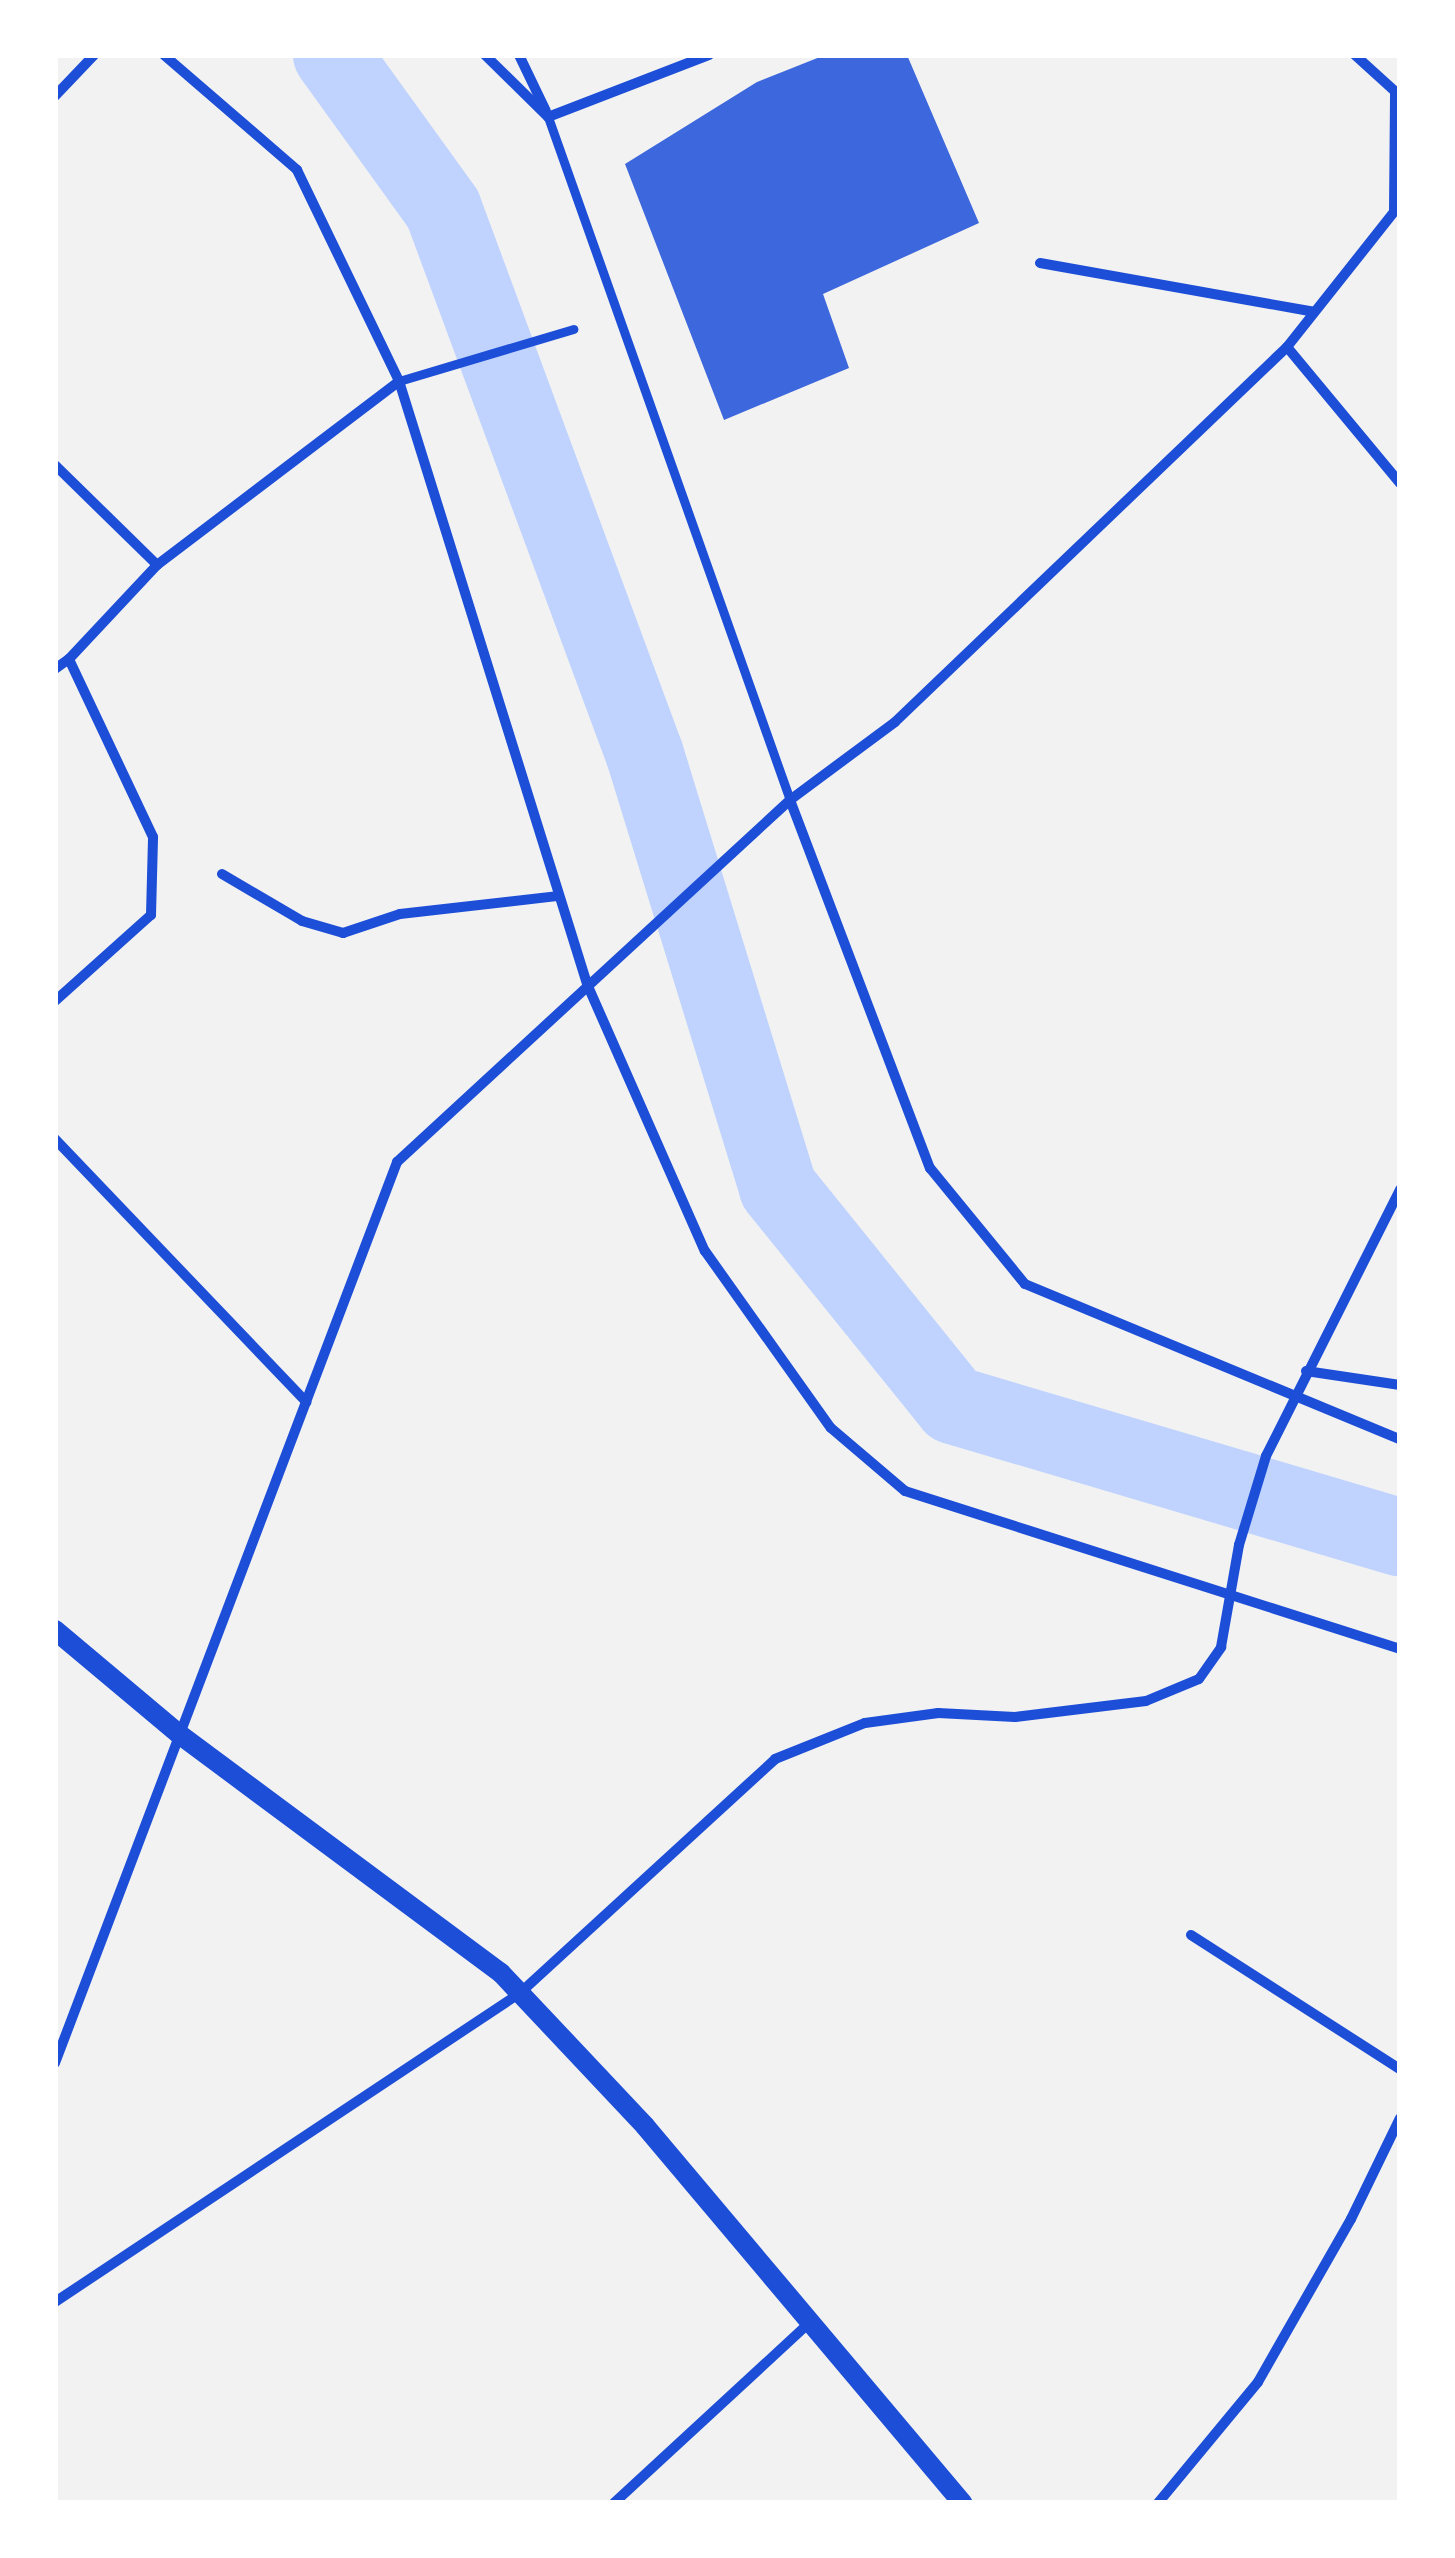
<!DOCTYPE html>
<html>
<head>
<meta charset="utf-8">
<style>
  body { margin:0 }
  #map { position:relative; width:1455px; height:2558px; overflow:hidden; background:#f2f2f2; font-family:"Fira Sans",sans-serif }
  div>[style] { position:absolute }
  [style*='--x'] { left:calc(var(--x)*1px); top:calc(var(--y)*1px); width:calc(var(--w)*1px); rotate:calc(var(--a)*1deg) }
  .river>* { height:78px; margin:-39px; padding:0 39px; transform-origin:39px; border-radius:39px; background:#bfd3fe }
  .building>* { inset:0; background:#3d67dc }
  .pedestrian>* { height:9px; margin:-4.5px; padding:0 4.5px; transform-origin:4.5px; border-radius:4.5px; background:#1d4ed8 }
  .minor>* { height:10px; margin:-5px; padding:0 5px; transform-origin:5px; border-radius:5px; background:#1d4ed8 }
  .secondary>* { height:20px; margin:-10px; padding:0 10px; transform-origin:10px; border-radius:10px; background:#1d4ed8 }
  span { translate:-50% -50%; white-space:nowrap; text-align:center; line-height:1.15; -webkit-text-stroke:9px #fff; paint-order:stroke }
  .frame { position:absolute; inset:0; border:58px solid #fff; pointer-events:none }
</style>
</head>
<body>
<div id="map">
  <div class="river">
    <i style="--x:332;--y:55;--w:190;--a:54.2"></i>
    <i style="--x:443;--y:209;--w:582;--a:69.7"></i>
    <i style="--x:645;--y:755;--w:453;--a:72.9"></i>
    <i style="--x:778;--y:1188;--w:279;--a:51.1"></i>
    <i style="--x:953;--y:1405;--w:466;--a:16.5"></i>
  </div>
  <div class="building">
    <i style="clip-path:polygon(825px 55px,907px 55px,979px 223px,823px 294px,849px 368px,724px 420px,625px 164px,757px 82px)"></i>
  </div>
  <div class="pedestrian">
    <i style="--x:548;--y:117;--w:725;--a:70.49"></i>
    <i style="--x:399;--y:381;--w:182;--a:-16.6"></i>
  </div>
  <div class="minor">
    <i style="--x:164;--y:55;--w:176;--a:40.8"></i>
    <i style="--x:297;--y:170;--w:234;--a:64.2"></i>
    <i style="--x:485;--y:55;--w:88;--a:44.5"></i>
    <i style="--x:519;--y:55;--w:62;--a:64.3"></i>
    <i style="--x:1355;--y:55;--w:58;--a:42.2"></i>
    <i style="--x:55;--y:96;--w:57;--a:-46.4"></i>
    <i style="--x:548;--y:117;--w:173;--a:-21.1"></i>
    <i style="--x:1040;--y:263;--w:278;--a:10.1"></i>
    <i style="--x:1287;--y:347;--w:177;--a:50.3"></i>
    <i style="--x:55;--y:465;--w:143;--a:44.4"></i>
    <i style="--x:55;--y:669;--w:17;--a:-36"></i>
    <i style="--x:790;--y:800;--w:394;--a:69.2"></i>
    <i style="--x:930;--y:1168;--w:150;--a:50.7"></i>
    <i style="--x:1025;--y:1284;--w:406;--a:22.5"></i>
    <i style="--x:222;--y:874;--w:93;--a:30.4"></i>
    <i style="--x:302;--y:921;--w:43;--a:16.3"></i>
    <i style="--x:343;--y:933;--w:60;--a:-18.4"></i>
    <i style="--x:400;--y:914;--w:160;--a:-6.5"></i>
    <i style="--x:55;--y:1001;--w:129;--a:-41.9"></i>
    <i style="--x:151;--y:915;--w:78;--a:-88.5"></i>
    <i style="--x:153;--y:837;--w:197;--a:-115.3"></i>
    <i style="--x:69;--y:659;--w:129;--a:-46.9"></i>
    <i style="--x:157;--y:565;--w:304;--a:-37.2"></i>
    <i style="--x:399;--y:381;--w:632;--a:72.68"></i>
    <i style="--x:587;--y:984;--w:292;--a:66.2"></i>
    <i style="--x:705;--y:1251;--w:217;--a:54.6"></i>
    <i style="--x:831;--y:1428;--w:97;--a:40.4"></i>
    <i style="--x:905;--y:1491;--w:520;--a:17.7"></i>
    <i style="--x:55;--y:1139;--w:364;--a:46.3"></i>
    <i style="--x:1306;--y:1371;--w:95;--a:8.5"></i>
    <i style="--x:1191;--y:1935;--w:248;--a:32.7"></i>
    <i style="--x:55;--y:2063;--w:964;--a:-69.21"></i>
    <i style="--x:397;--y:1162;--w:534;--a:-42.65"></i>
    <i style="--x:790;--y:800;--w:131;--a:-36.6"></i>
    <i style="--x:895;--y:722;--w:542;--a:-43.73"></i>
    <i style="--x:1287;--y:347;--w:172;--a:-51.6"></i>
    <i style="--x:1394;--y:212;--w:118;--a:-89.5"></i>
    <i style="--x:55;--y:2302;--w:558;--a:-33.6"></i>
    <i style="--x:520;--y:1993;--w:346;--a:-42.5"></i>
    <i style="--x:775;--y:1759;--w:97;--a:-21.8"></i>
    <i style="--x:865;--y:1723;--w:74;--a:-7.8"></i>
    <i style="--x:938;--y:1713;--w:77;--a:3"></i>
    <i style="--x:1015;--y:1717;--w:132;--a:-7"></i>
    <i style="--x:1146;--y:1701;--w:57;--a:-22.5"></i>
    <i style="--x:1199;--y:1679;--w:39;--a:-55"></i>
    <i style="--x:1221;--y:1647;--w:104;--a:-80"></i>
    <i style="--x:1239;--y:1545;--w:93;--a:-73.1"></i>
    <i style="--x:1266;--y:1456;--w:299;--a:-63.3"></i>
    <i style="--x:614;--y:2503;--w:267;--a:-42.7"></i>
    <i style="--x:1158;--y:2503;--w:157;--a:-50.4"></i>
    <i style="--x:1258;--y:2382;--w:188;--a:-60.3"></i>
    <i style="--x:1351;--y:2219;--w:112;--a:-64.1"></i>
  </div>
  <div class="secondary">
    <i style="--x:55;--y:1630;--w:162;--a:40"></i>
    <i style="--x:179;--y:1734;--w:401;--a:36.6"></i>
    <i style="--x:501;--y:1973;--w:210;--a:46.7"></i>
    <i style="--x:645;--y:2126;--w:493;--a:49.9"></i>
  </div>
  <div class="frame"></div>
</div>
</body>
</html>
